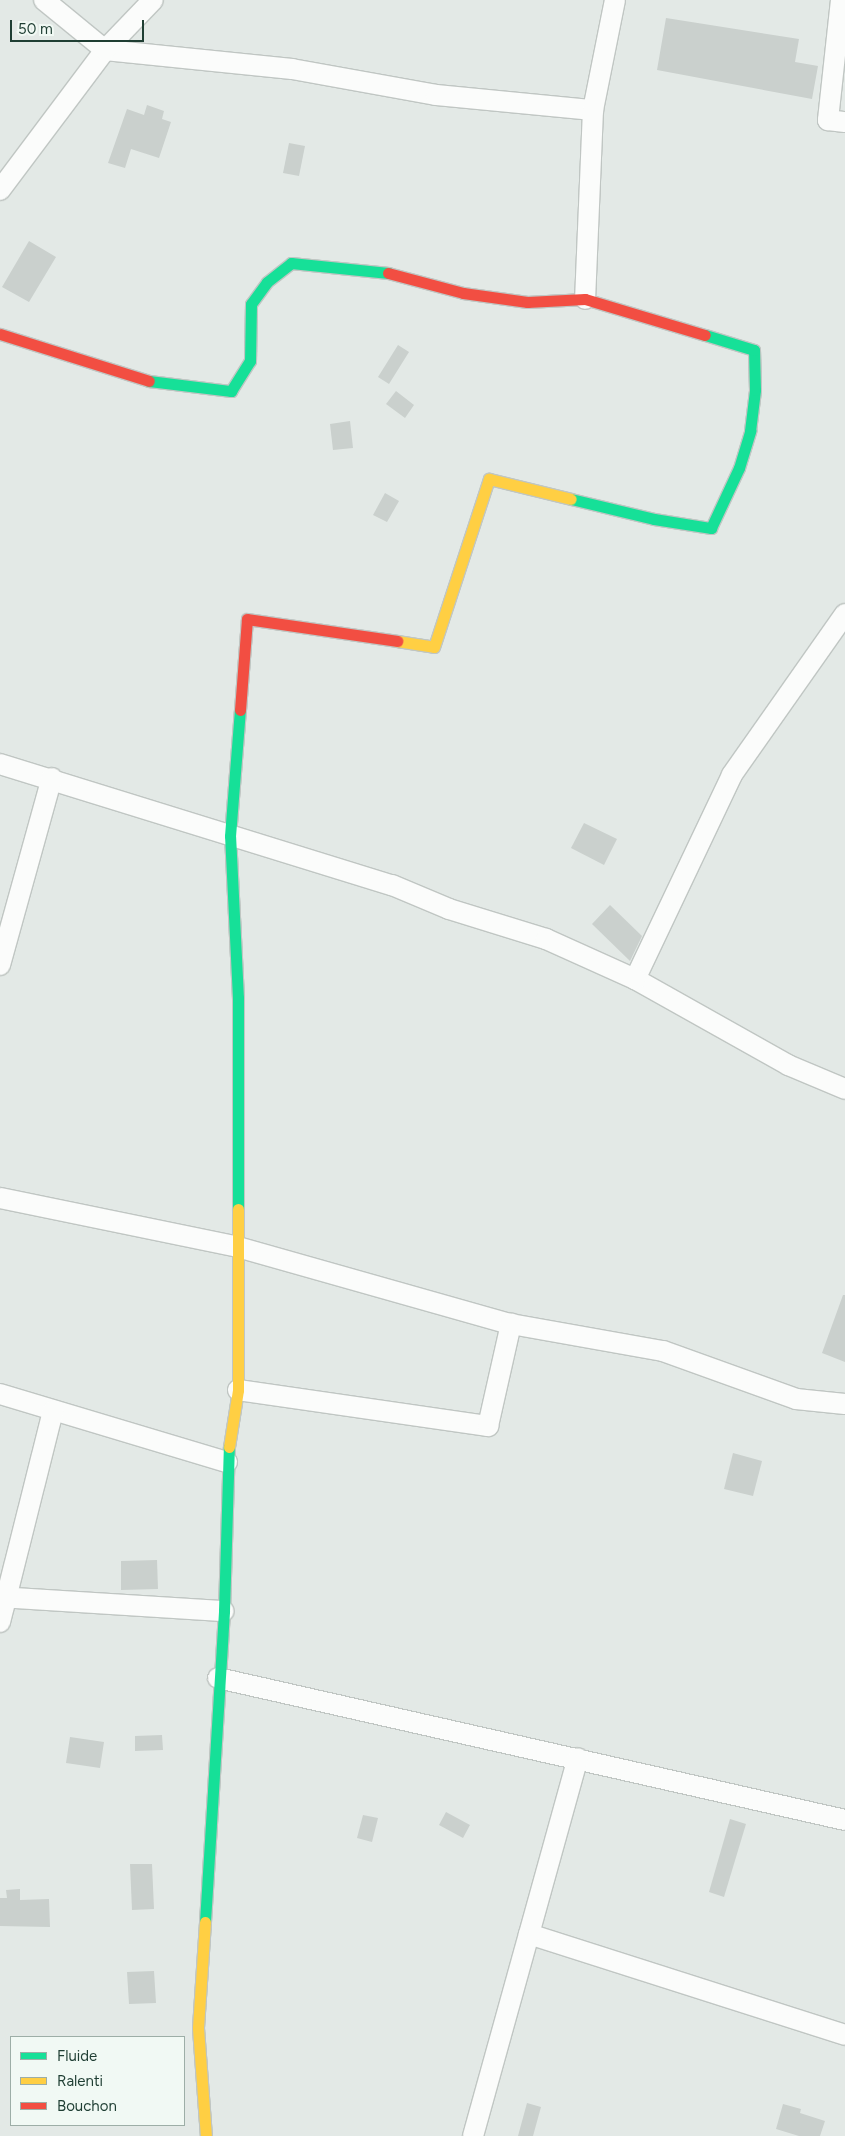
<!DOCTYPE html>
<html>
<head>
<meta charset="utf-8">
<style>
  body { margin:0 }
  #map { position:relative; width:845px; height:2136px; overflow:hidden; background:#e3e9e6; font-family:Figtree,sans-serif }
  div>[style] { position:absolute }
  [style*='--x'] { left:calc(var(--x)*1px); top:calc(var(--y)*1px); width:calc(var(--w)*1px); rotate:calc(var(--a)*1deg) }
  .building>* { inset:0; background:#cad0cd }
  .roads { filter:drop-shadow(1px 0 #c0c6c3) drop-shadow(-1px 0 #c0c6c3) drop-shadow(0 1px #c0c6c3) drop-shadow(0 -1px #c0c6c3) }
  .street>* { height:20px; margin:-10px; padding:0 10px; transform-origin:10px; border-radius:10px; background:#fbfcfb }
  .fast>* { height:11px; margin:-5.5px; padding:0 5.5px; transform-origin:5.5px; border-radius:5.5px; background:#16e098 }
  .slow>* { height:11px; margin:-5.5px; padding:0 5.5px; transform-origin:5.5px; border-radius:5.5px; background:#ffcf43 }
  .jam>* { height:11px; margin:-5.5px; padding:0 5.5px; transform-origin:5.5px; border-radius:5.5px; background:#f24e42 }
  span { translate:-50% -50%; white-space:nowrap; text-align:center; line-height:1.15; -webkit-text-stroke:4px #f1f9f4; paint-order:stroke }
  .legend { position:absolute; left:10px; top:2036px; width:175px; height:90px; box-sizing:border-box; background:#f1f9f4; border:1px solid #9daea7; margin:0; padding:6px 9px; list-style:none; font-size:15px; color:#1f3e33 }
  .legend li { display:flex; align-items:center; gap:10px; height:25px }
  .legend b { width:25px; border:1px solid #9daea7 }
  .scale { position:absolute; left:10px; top:20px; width:134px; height:22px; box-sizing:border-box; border:2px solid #1f3e33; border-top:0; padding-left:6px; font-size:15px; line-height:18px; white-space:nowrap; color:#1f3e33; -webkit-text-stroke:4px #f1f9f4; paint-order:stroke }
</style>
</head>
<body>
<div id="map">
  <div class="building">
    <i style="clip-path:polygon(666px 18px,799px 39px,795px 62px,818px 66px,812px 99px,657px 70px)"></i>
    <i style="clip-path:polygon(147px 105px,164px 111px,162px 119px,171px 122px,159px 158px,131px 149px,125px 168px,108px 163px,127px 109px,144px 115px)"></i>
    <i style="clip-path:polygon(289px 143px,305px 146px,299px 176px,283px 173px)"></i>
    <i style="clip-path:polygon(29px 241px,56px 257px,29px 302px,2px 287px)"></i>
    <i style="clip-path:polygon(398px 345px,409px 352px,389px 384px,378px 377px)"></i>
    <i style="clip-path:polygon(396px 391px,414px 405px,405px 418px,386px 404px)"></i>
    <i style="clip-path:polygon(350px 421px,353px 448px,333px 450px,330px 424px)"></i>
    <i style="clip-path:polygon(385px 493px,399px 501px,387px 522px,373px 515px)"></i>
    <i style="clip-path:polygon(584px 823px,617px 839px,604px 865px,571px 848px)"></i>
    <i style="clip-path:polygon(610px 905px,642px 936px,630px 961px,592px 924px)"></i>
    <i style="clip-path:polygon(843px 1295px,845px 1295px,845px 1362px,822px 1353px)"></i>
    <i style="clip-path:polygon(733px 1453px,762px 1461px,753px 1496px,724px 1489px)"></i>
    <i style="clip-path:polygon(157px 1560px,158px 1589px,121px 1590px,121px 1561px)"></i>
    <i style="clip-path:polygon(162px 1735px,163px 1750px,135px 1751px,135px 1736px)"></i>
    <i style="clip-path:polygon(70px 1737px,104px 1742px,100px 1768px,66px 1763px)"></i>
    <i style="clip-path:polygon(446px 1812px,470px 1825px,463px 1838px,439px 1825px)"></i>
    <i style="clip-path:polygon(363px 1815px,378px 1818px,372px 1842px,357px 1838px)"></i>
    <i style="clip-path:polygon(730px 1819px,746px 1824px,724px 1897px,709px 1892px)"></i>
    <i style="clip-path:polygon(130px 1864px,152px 1864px,154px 1909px,132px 1910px)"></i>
    <i style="clip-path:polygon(20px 1889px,20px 1900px,49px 1899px,50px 1927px,0 1926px,0 1898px,7px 1898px,6px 1890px)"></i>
    <i style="clip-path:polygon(154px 1971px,156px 2003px,129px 2004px,127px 1972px)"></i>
    <i style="clip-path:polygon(527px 2103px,541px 2107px,533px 2136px,518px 2136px)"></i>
    <i style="clip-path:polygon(783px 2104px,801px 2109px,800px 2113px,825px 2121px,820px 2136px,799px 2136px,776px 2129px)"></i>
  </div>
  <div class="roads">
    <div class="street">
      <i style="--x:44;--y:0;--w:79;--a:39.3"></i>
      <i style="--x:105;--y:50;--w:188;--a:5.8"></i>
      <i style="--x:292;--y:69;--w:146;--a:10.2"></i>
      <i style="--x:436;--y:95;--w:158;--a:5.5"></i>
      <i style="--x:593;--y:110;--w:189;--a:92.4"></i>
      <i style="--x:841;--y:0;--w:121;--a:96.2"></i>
      <i style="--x:828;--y:120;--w:17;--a:7"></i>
      <i style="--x:593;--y:110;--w:112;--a:-78.7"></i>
      <i style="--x:0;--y:190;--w:175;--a:-53.1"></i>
      <i style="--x:105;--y:50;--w:69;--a:-46.2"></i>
      <i style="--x:845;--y:614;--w:197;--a:125.1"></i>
      <i style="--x:732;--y:775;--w:226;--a:115.4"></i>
      <i style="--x:635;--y:979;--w:176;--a:29.3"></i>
      <i style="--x:788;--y:1065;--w:62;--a:22.8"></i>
      <i style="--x:0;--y:764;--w:410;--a:17.2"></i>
      <i style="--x:392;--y:885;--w:62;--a:22.8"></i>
      <i style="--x:449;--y:909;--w:102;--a:17.2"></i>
      <i style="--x:546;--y:939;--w:98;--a:24.2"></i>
      <i style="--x:0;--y:965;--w:194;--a:-74.5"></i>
      <i style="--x:0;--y:1198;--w:243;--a:11.6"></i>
      <i style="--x:238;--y:1247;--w:284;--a:15.8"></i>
      <i style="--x:511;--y:1324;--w:154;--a:10.1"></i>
      <i style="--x:663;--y:1351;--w:141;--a:19.8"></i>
      <i style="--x:796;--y:1399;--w:49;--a:5.8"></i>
      <i style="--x:238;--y:1390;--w:253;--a:8.2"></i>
      <i style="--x:488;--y:1426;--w:105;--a:-77.3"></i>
      <i style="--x:0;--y:1394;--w:237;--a:16.7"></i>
      <i style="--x:0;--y:1597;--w:224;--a:3.6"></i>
      <i style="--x:0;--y:1622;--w:218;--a:-75.9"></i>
      <i style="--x:218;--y:1678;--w:643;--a:12.76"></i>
      <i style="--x:529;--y:1934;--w:332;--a:17.7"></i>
      <i style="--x:473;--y:2136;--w:392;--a:-74.5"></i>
    </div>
    <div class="fast">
      <i style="--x:149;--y:381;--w:83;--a:7"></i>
      <i style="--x:231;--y:391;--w:36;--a:-58"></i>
      <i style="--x:250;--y:361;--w:57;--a:-89"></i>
      <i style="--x:251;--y:304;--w:27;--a:-54"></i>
      <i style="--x:267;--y:282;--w:31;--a:-38"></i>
      <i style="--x:291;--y:263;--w:98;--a:5.9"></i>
      <i style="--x:571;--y:499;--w:85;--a:13.5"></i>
      <i style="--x:654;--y:519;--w:58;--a:9"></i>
      <i style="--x:711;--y:528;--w:66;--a:-65"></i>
      <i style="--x:739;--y:468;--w:39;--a:-73"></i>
      <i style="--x:750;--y:431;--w:41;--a:-83"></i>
      <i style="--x:755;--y:390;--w:40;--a:-91.4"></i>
      <i style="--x:754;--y:350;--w:51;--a:-163"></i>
      <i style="--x:238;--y:1209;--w:211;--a:-90"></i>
      <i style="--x:238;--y:998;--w:162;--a:-92.8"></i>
      <i style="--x:230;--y:836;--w:126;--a:-85.5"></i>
      <i style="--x:205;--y:1922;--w:312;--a:-86.5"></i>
      <i style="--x:224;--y:1611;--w:164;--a:-88.3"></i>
    </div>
    <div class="slow">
      <i style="--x:397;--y:641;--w:37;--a:9"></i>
      <i style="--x:434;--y:647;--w:177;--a:-71.9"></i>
      <i style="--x:489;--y:479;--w:84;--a:13.7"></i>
      <i style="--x:229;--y:1447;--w:58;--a:-81"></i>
      <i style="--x:238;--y:1390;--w:181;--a:-90"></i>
      <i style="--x:205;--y:1922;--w:106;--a:93.8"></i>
      <i style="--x:198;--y:2028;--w:108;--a:85.8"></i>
    </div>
    <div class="jam">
      <i style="--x:388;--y:273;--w:78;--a:14.9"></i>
      <i style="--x:463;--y:293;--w:65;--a:8"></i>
      <i style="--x:527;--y:302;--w:58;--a:-3"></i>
      <i style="--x:585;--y:299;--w:125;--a:16.7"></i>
      <i style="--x:0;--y:334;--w:156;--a:17.5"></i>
      <i style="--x:240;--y:710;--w:91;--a:-85.6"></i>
      <i style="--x:247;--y:619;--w:152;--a:8.3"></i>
    </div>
  </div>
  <ul class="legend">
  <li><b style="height:6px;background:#16e098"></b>Fluide</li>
  <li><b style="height:6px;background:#ffcf43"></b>Ralenti</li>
  <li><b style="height:6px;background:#f24e42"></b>Bouchon</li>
  </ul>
  <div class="scale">50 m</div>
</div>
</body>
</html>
